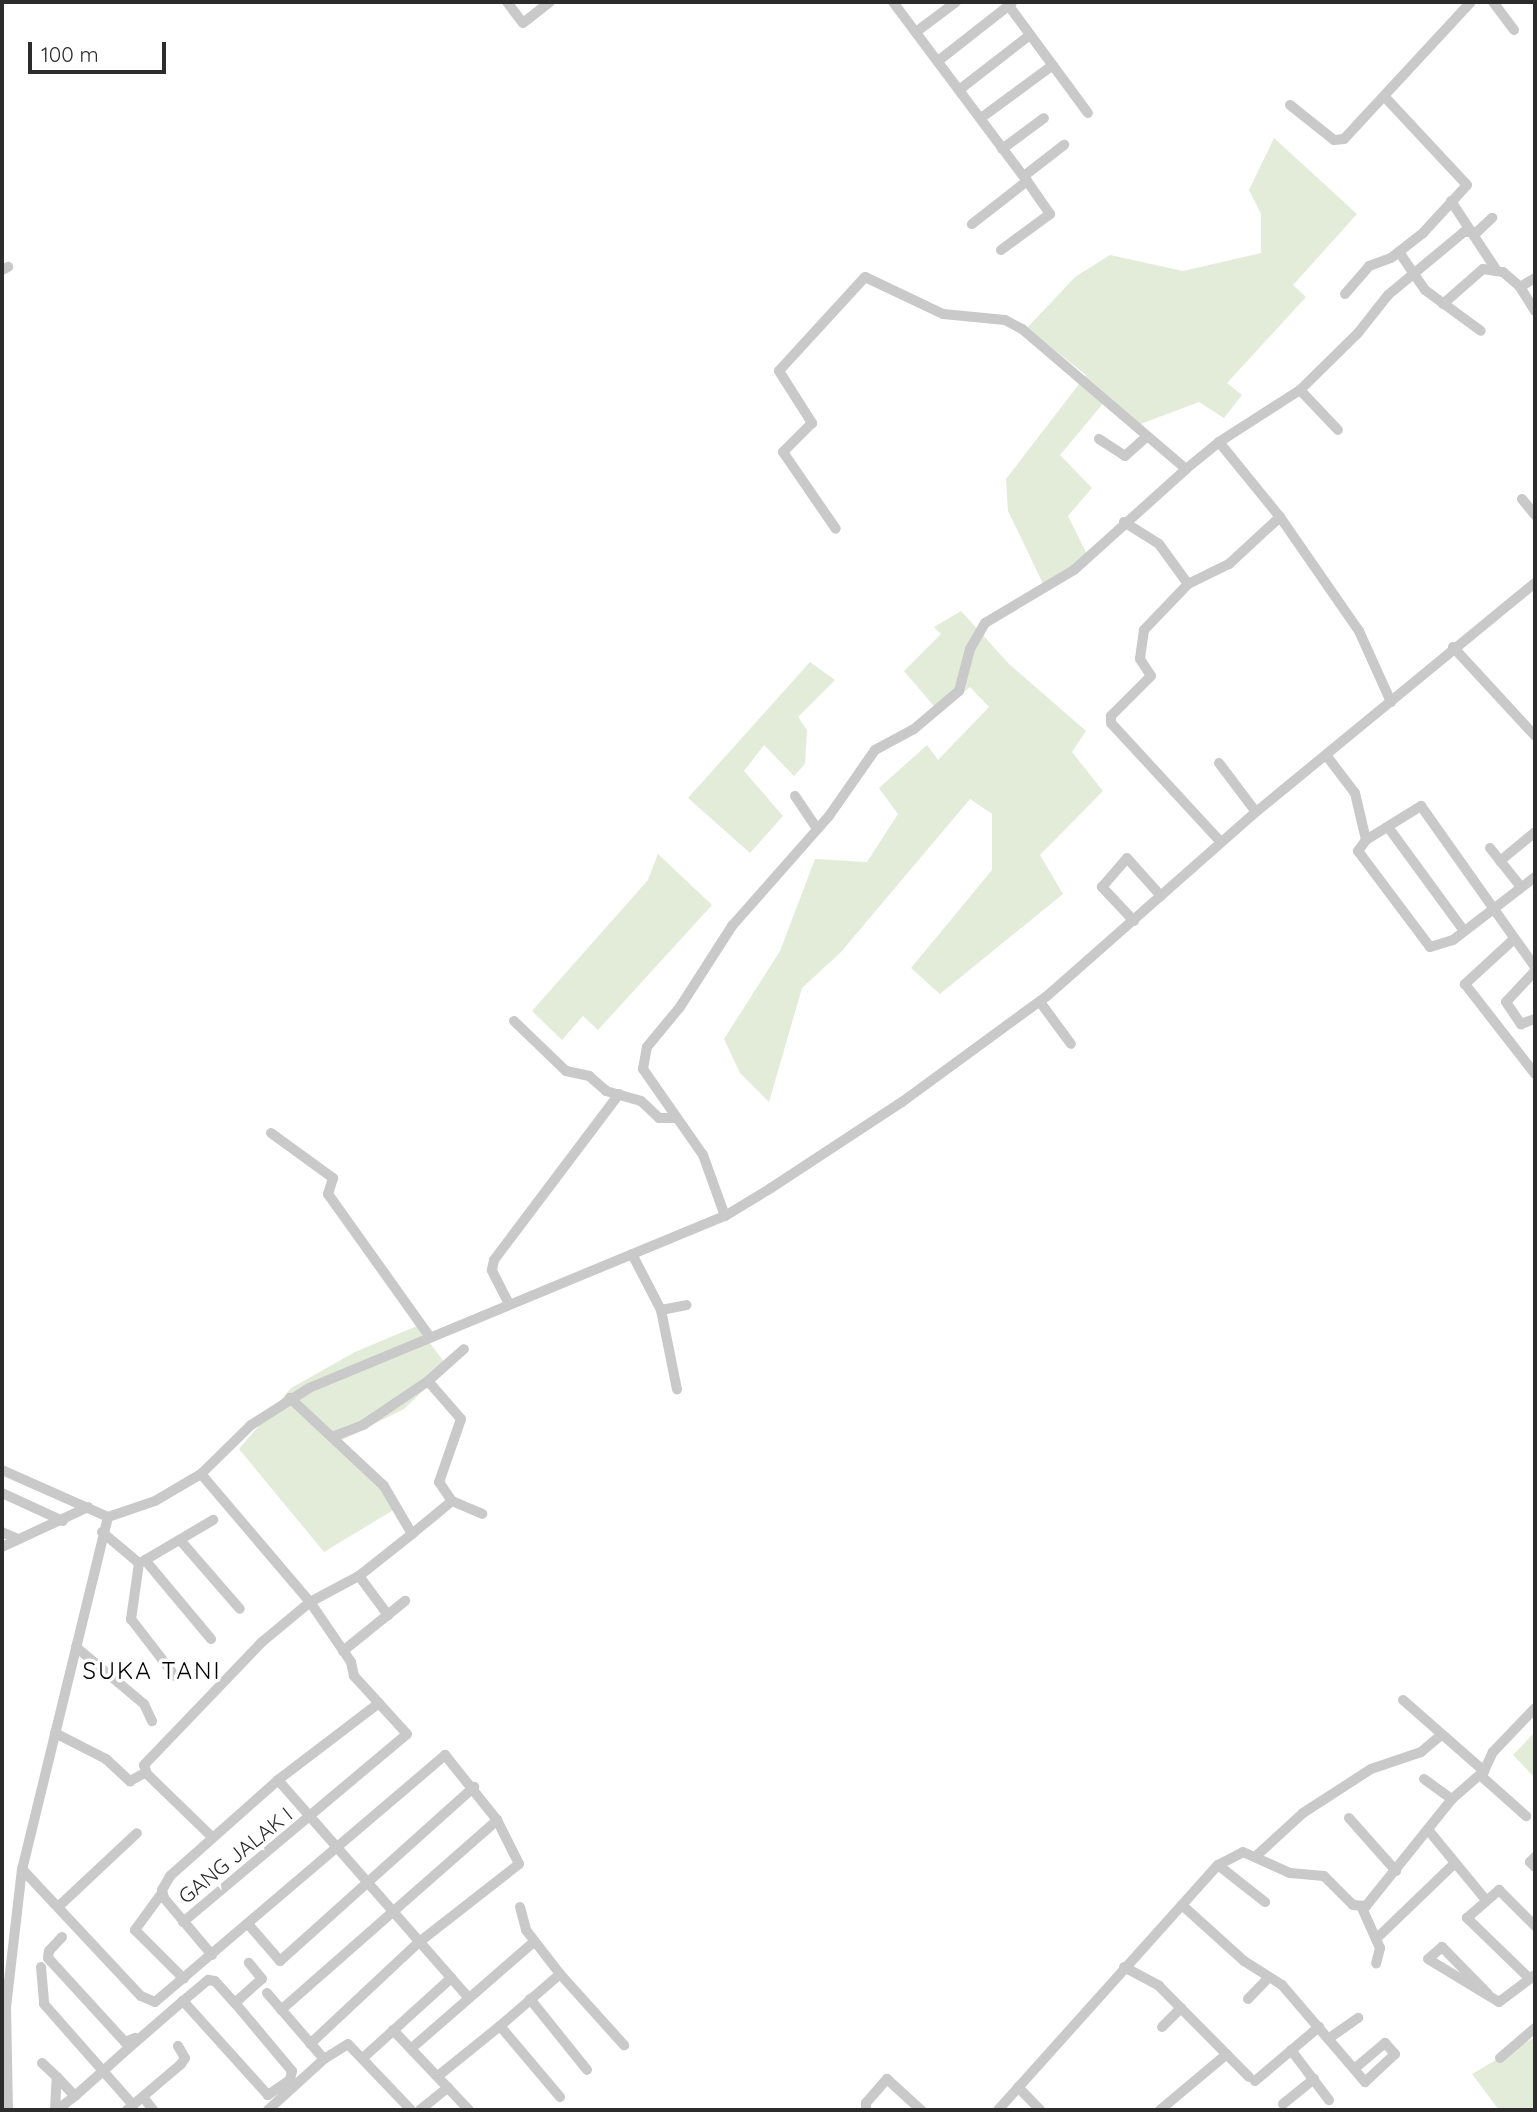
<!DOCTYPE html>
<html>
<head>
<meta charset="utf-8">
<style>
  body { margin:0 }
  #map { position:relative; width:1537px; height:2112px; overflow:hidden; background:#fff; font-family:Quicksand,sans-serif }
  div>[style] { position:absolute }
  [style*='--x'] { left:calc(var(--x)*1px); top:calc(var(--y)*1px); width:calc(var(--w)*1px); rotate:calc(var(--a)*1deg) }
  .green>* { inset:0; background:#e3ecd8 }
  .minor>* { height:10px; margin:-5px; padding:0 5px; transform-origin:5px; border-radius:5px; background:#c9c9c9 }
  span { translate:-50% -50%; white-space:nowrap; text-align:center; line-height:1.15; -webkit-text-stroke:7px #fff; paint-order:stroke }
  .street-label { font-size:21px; color:#2c2c2c }
  .quarter-label { font-size:24px; color:#000; letter-spacing:2px }
  .frame { position:absolute; inset:0; border:4px solid #2c2c2c; pointer-events:none }
  .scale { position:absolute; left:28px; top:42px; width:138px; height:32px; box-sizing:border-box; border:4px solid #2c2c2c; border-top:0; padding-left:9px; font-size:21px; line-height:24px; white-space:nowrap; color:#2c2c2c; -webkit-text-stroke:5px #fff; paint-order:stroke }
</style>
</head>
<body>
<div id="map">
  <div class="green">
    <i style="clip-path:polygon(1274px 138px,1357px 214px,1293px 285px,1306px 297px,1227px 383px,1242px 395px,1224px 418px,1199px 402px,1138px 425px,1106px 400px,1060px 455px,1092px 488px,1068px 516px,1090px 560px,1047px 592px,1008px 511px,1006px 479px,1086px 375px,1027px 328px,1075px 277px,1110px 255px,1183px 271px,1261px 253px,1261px 214px,1249px 190px)"></i>
    <i style="clip-path:polygon(961px 611px,1009px 664px,1086px 731px,1072px 752px,1103px 791px,1040px 855px,1063px 894px,940px 994px,911px 968px,992px 870px,992px 814px,970px 799px,841px 952px,802px 988px,769px 1102px,740px 1073px,724px 1039px,780px 951px,815px 859px,867px 862px,898px 814px,879px 788px,927px 745px,938px 760px,989px 707px,970px 687px,939px 712px,904px 671px,941px 634px,934px 627px)"></i>
    <i style="clip-path:polygon(810px 662px,835px 680px,798px 717px,807px 730px,805px 764px,794px 776px,764px 745px,744px 771px,783px 816px,750px 853px,688px 798px)"></i>
    <i style="clip-path:polygon(658px 854px,712px 905px,598px 1030px,583px 1016px,562px 1040px,532px 1011px,648px 880px)"></i>
    <i style="clip-path:polygon(417px 1326px,448px 1367px,404px 1409px,340px 1441px,375px 1477px,395px 1509px,324px 1552px,239px 1449px,291px 1388px,355px 1352px)"></i>
    <i style="clip-path:polygon(1535px 1732px,1535px 1778px,1513px 1755px)"></i>
    <i style="clip-path:polygon(1535px 2037px,1535px 2110px,1499px 2110px,1472px 2074px)"></i>
  </div>
  <div class="minor">
    <i style="--x:507;--y:2;--w:26;--a:53"></i>
    <i style="--x:523;--y:23;--w:34;--a:-38"></i>
    <i style="--x:893;--y:2;--w:224;--a:53.2"></i>
    <i style="--x:1027;--y:181;--w:70;--a:142"></i>
    <i style="--x:1493;--y:2;--w:35;--a:53"></i>
    <i style="--x:1009;--y:6;--w:133;--a:53.6"></i>
    <i style="--x:916;--y:32;--w:50;--a:-36.9"></i>
    <i style="--x:938;--y:61;--w:94;--a:-38.1"></i>
    <i style="--x:959;--y:90;--w:90;--a:-37.8"></i>
    <i style="--x:1290;--y:105;--w:56;--a:38.5"></i>
    <i style="--x:1334;--y:140;--w:10;--a:-6"></i>
    <i style="--x:1344;--y:139;--w:187;--a:-47.2"></i>
    <i style="--x:981;--y:118;--w:89;--a:-36.4"></i>
    <i style="--x:1002;--y:149;--w:52;--a:-36.4"></i>
    <i style="--x:1024;--y:176;--w:51;--a:-37.8"></i>
    <i style="--x:1451;--y:201;--w:80;--a:56.7"></i>
    <i style="--x:1001;--y:250;--w:61;--a:-36.3"></i>
    <i style="--x:1050;--y:214;--w:40;--a:-124.9"></i>
    <i style="--x:1399;--y:252;--w:46;--a:55.6"></i>
    <i style="--x:1425;--y:290;--w:69;--a:36.2"></i>
    <i style="--x:2;--y:270;--w:7;--a:-27"></i>
    <i style="--x:1520;--y:287;--w:28;--a:58"></i>
    <i style="--x:1345;--y:294;--w:37;--a:-49"></i>
    <i style="--x:1369;--y:266;--w:23;--a:-20"></i>
    <i style="--x:1391;--y:258;--w:41;--a:-38"></i>
    <i style="--x:1423;--y:233;--w:65;--a:-47.5"></i>
    <i style="--x:1467;--y:185;--w:119;--a:-133"></i>
    <i style="--x:1443;--y:304;--w:53;--a:-41.2"></i>
    <i style="--x:1483;--y:269;--w:20;--a:9"></i>
    <i style="--x:1503;--y:272;--w:23;--a:41"></i>
    <i style="--x:1520;--y:287;--w:17;--a:-31"></i>
    <i style="--x:1300;--y:390;--w:55;--a:46.5"></i>
    <i style="--x:1099;--y:439;--w:31;--a:33"></i>
    <i style="--x:1125;--y:456;--w:27;--a:-42"></i>
    <i style="--x:1219;--y:442;--w:96;--a:-32.7"></i>
    <i style="--x:1300;--y:390;--w:81;--a:-44.5"></i>
    <i style="--x:1358;--y:333;--w:48;--a:-51.7"></i>
    <i style="--x:1388;--y:295;--w:99;--a:-39.7"></i>
    <i style="--x:1464;--y:232;--w:13;--a:0"></i>
    <i style="--x:1477;--y:232;--w:21;--a:-43"></i>
    <i style="--x:1186;--y:469;--w:43;--a:-39.3"></i>
    <i style="--x:1219;--y:442;--w:97;--a:50.9"></i>
    <i style="--x:1280;--y:517;--w:139;--a:55.3"></i>
    <i style="--x:1359;--y:631;--w:78;--a:65.7"></i>
    <i style="--x:1522;--y:499;--w:21;--a:51"></i>
    <i style="--x:1124;--y:522;--w:41;--a:32.2"></i>
    <i style="--x:1159;--y:544;--w:49;--a:54.1"></i>
    <i style="--x:1188;--y:584;--w:46;--a:-26"></i>
    <i style="--x:1229;--y:564;--w:69;--a:-42.7"></i>
    <i style="--x:1188;--y:584;--w:64;--a:133.7"></i>
    <i style="--x:1144;--y:630;--w:29;--a:98"></i>
    <i style="--x:1140;--y:659;--w:20;--a:57"></i>
    <i style="--x:1151;--y:676;--w:57;--a:135"></i>
    <i style="--x:1111;--y:716;--w:7;--a:90"></i>
    <i style="--x:1111;--y:723;--w:162;--a:47.3"></i>
    <i style="--x:1453;--y:647;--w:121;--a:47.3"></i>
    <i style="--x:1326;--y:755;--w:48;--a:52.7"></i>
    <i style="--x:1355;--y:793;--w:48;--a:76.8"></i>
    <i style="--x:1366;--y:840;--w:14;--a:126"></i>
    <i style="--x:1358;--y:851;--w:120;--a:53.1"></i>
    <i style="--x:1430;--y:947;--w:24;--a:-17"></i>
    <i style="--x:1453;--y:940;--w:103;--a:-37.5"></i>
    <i style="--x:1219;--y:763;--w:61;--a:52.9"></i>
    <i style="--x:795;--y:796;--w:40;--a:56"></i>
    <i style="--x:1388;--y:827;--w:129;--a:53.8"></i>
    <i style="--x:1366;--y:840;--w:65;--a:-31.7"></i>
    <i style="--x:1421;--y:806;--w:197;--a:54.7"></i>
    <i style="--x:1490;--y:848;--w:50;--a:51.5"></i>
    <i style="--x:1500;--y:861;--w:45;--a:-39.6"></i>
    <i style="--x:1134;--y:921;--w:47;--a:-133.3"></i>
    <i style="--x:1102;--y:887;--w:38;--a:-49"></i>
    <i style="--x:1127;--y:858;--w:51;--a:48.2"></i>
    <i style="--x:1514;--y:939;--w:67;--a:137.4"></i>
    <i style="--x:1465;--y:984;--w:114;--a:52.1"></i>
    <i style="--x:1535;--y:971;--w:42;--a:133.1"></i>
    <i style="--x:1506;--y:1002;--w:27;--a:56"></i>
    <i style="--x:1521;--y:1024;--w:15;--a:-20"></i>
    <i style="--x:1040;--y:1002;--w:52;--a:53.6"></i>
    <i style="--x:514;--y:1021;--w:72;--a:43.9"></i>
    <i style="--x:566;--y:1071;--w:24;--a:12"></i>
    <i style="--x:589;--y:1076;--w:23;--a:41"></i>
    <i style="--x:606;--y:1091;--w:36;--a:16"></i>
    <i style="--x:641;--y:1101;--w:25;--a:43"></i>
    <i style="--x:659;--y:1118;--w:16;--a:0"></i>
    <i style="--x:271;--y:1133;--w:77;--a:36"></i>
    <i style="--x:333;--y:1178;--w:17;--a:107"></i>
    <i style="--x:328;--y:1194;--w:176;--a:54.5"></i>
    <i style="--x:725;--y:1216;--w:65;--a:-109.8"></i>
    <i style="--x:703;--y:1155;--w:105;--a:-124.9"></i>
    <i style="--x:643;--y:1069;--w:22;--a:-80"></i>
    <i style="--x:647;--y:1047;--w:52;--a:-50.5"></i>
    <i style="--x:680;--y:1007;--w:96;--a:-57.3"></i>
    <i style="--x:732;--y:926;--w:147;--a:-48.6"></i>
    <i style="--x:829;--y:816;--w:80;--a:-55.1"></i>
    <i style="--x:875;--y:750;--w:44;--a:-28.3"></i>
    <i style="--x:914;--y:729;--w:59;--a:-40.2"></i>
    <i style="--x:959;--y:691;--w:43;--a:-75.3"></i>
    <i style="--x:970;--y:649;--w:30;--a:-60"></i>
    <i style="--x:985;--y:623;--w:104;--a:-30.8"></i>
    <i style="--x:1074;--y:570;--w:151;--a:-42"></i>
    <i style="--x:1186;--y:469;--w:216;--a:-139.5"></i>
    <i style="--x:1022;--y:329;--w:19;--a:-152"></i>
    <i style="--x:1005;--y:320;--w:62;--a:-174.5"></i>
    <i style="--x:943;--y:314;--w:86;--a:-154.6"></i>
    <i style="--x:865;--y:277;--w:127;--a:132.5"></i>
    <i style="--x:779;--y:371;--w:62;--a:57.6"></i>
    <i style="--x:812;--y:423;--w:41;--a:135"></i>
    <i style="--x:783;--y:452;--w:93;--a:55.5"></i>
    <i style="--x:632;--y:1254;--w:63;--a:62.6"></i>
    <i style="--x:661;--y:1310;--w:81;--a:78.6"></i>
    <i style="--x:509;--y:1304;--w:38;--a:-117"></i>
    <i style="--x:492;--y:1270;--w:10;--a:-79"></i>
    <i style="--x:494;--y:1260;--w:208;--a:-53"></i>
    <i style="--x:661;--y:1310;--w:26;--a:-11"></i>
    <i style="--x:428;--y:1381;--w:48;--a:-41.6"></i>
    <i style="--x:332;--y:1437;--w:33;--a:-21"></i>
    <i style="--x:363;--y:1425;--w:78;--a:-34.1"></i>
    <i style="--x:428;--y:1381;--w:50;--a:49"></i>
    <i style="--x:461;--y:1419;--w:67;--a:109.2"></i>
    <i style="--x:439;--y:1482;--w:23;--a:56"></i>
    <i style="--x:2;--y:1470;--w:116;--a:23.9"></i>
    <i style="--x:108;--y:1517;--w:362;--a:103.7"></i>
    <i style="--x:22;--y:1869;--w:139;--a:96.6"></i>
    <i style="--x:6;--y:2007;--w:103;--a:88.9"></i>
    <i style="--x:2;--y:1493;--w:67;--a:24.7"></i>
    <i style="--x:108;--y:1517;--w:50;--a:-18.8"></i>
    <i style="--x:155;--y:1501;--w:53;--a:-30.4"></i>
    <i style="--x:201;--y:1474;--w:70;--a:-44.4"></i>
    <i style="--x:251;--y:1425;--w:69;--a:-32.5"></i>
    <i style="--x:309;--y:1388;--w:450;--a:-22.5"></i>
    <i style="--x:725;--y:1216;--w:54;--a:-31.3"></i>
    <i style="--x:771;--y:1188;--w:157;--a:-33.3"></i>
    <i style="--x:902;--y:1102;--w:180;--a:-36.2"></i>
    <i style="--x:1047;--y:996;--w:278;--a:-41.4"></i>
    <i style="--x:1256;--y:812;--w:361;--a:-39.4"></i>
    <i style="--x:2;--y:1532;--w:17;--a:24"></i>
    <i style="--x:102;--y:1532;--w:48;--a:40"></i>
    <i style="--x:139;--y:1563;--w:57;--a:98.1"></i>
    <i style="--x:131;--y:1619;--w:72;--a:52.3"></i>
    <i style="--x:412;--y:1534;--w:52;--a:-39.5"></i>
    <i style="--x:452;--y:1501;--w:33;--a:23"></i>
    <i style="--x:180;--y:1540;--w:91;--a:49"></i>
    <i style="--x:2;--y:1547;--w:95;--a:-24.9"></i>
    <i style="--x:145;--y:1560;--w:103;--a:50.1"></i>
    <i style="--x:140;--y:1563;--w:85;--a:-30.5"></i>
    <i style="--x:359;--y:1576;--w:49;--a:53.4"></i>
    <i style="--x:76;--y:1647;--w:89;--a:40"></i>
    <i style="--x:144;--y:1704;--w:19;--a:65"></i>
    <i style="--x:343;--y:1651;--w:80;--a:-38.9"></i>
    <i style="--x:1403;--y:1700;--w:108;--a:41.2"></i>
    <i style="--x:55;--y:1733;--w:57;--a:27"></i>
    <i style="--x:106;--y:1759;--w:33;--a:43"></i>
    <i style="--x:130;--y:1781;--w:18;--a:-29"></i>
    <i style="--x:1480;--y:1775;--w:62;--a:41.7"></i>
    <i style="--x:1424;--y:1779;--w:34;--a:36"></i>
    <i style="--x:278;--y:1780;--w:287;--a:48.8"></i>
    <i style="--x:1349;--y:1818;--w:71;--a:48.4"></i>
    <i style="--x:1429;--y:1831;--w:88;--a:50.5"></i>
    <i style="--x:211;--y:1836;--w:89;--a:-135.9"></i>
    <i style="--x:147;--y:1774;--w:9;--a:-108"></i>
    <i style="--x:144;--y:1765;--w:170;--a:-46.2"></i>
    <i style="--x:262;--y:1642;--w:62;--a:-39.8"></i>
    <i style="--x:310;--y:1602;--w:55;--a:-28"></i>
    <i style="--x:359;--y:1576;--w:68;--a:-38.4"></i>
    <i style="--x:412;--y:1534;--w:56;--a:-120.3"></i>
    <i style="--x:384;--y:1486;--w:129;--a:-136.9"></i>
    <i style="--x:1255;--y:1857;--w:65;--a:-42.5"></i>
    <i style="--x:1303;--y:1813;--w:81;--a:-32.9"></i>
    <i style="--x:1371;--y:1769;--w:53;--a:-18.8"></i>
    <i style="--x:1421;--y:1752;--w:25;--a:-40"></i>
    <i style="--x:1535;--y:1857;--w:7;--a:135"></i>
    <i style="--x:1530;--y:1862;--w:7;--a:45"></i>
    <i style="--x:1218;--y:1865;--w:60;--a:38.2"></i>
    <i style="--x:22;--y:1869;--w:174;--a:46.9"></i>
    <i style="--x:141;--y:1996;--w:15;--a:23"></i>
    <i style="--x:155;--y:2002;--w:381;--a:-40.4"></i>
    <i style="--x:445;--y:1755;--w:83;--a:51.3"></i>
    <i style="--x:497;--y:1820;--w:49;--a:63.4"></i>
    <i style="--x:519;--y:1864;--w:127;--a:142"></i>
    <i style="--x:419;--y:1942;--w:149;--a:136.9"></i>
    <i style="--x:162;--y:1893;--w:46;--a:126.1"></i>
    <i style="--x:135;--y:1930;--w:69;--a:45"></i>
    <i style="--x:1182;--y:1905;--w:84;--a:42.1"></i>
    <i style="--x:1244;--y:1961;--w:45;--a:32.3"></i>
    <i style="--x:1282;--y:1985;--w:128;--a:49.4"></i>
    <i style="--x:1365;--y:2082;--w:41;--a:-43"></i>
    <i style="--x:1395;--y:2054;--w:15;--a:-132"></i>
    <i style="--x:1385;--y:2043;--w:40;--a:140"></i>
    <i style="--x:58;--y:1907;--w:108;--a:-43.1"></i>
    <i style="--x:520;--y:1907;--w:24;--a:75"></i>
    <i style="--x:526;--y:1930;--w:56;--a:52.3"></i>
    <i style="--x:560;--y:1974;--w:79;--a:139.1"></i>
    <i style="--x:500;--y:2026;--w:93;--a:49.8"></i>
    <i style="--x:1362;--y:1908;--w:44;--a:65.8"></i>
    <i style="--x:1380;--y:1948;--w:16;--a:104"></i>
    <i style="--x:183;--y:1922;--w:292;--a:-40"></i>
    <i style="--x:407;--y:1734;--w:79;--a:-132.4"></i>
    <i style="--x:354;--y:1676;--w:14;--a:-102"></i>
    <i style="--x:351;--y:1662;--w:73;--a:-124.3"></i>
    <i style="--x:310;--y:1602;--w:168;--a:-130.4"></i>
    <i style="--x:248;--y:1924;--w:49;--a:49.1"></i>
    <i style="--x:280;--y:1961;--w:261;--a:-41.9"></i>
    <i style="--x:62;--y:1937;--w:19;--a:133"></i>
    <i style="--x:49;--y:1951;--w:7;--a:98"></i>
    <i style="--x:48;--y:1958;--w:114;--a:47.5"></i>
    <i style="--x:125;--y:2042;--w:11;--a:-22"></i>
    <i style="--x:1376;--y:1939;--w:108;--a:-43.9"></i>
    <i style="--x:212;--y:1955;--w:75;--a:-130.1"></i>
    <i style="--x:164;--y:1898;--w:8;--a:-104"></i>
    <i style="--x:162;--y:1890;--w:16;--a:-60"></i>
    <i style="--x:170;--y:1876;--w:144;--a:-41.6"></i>
    <i style="--x:278;--y:1780;--w:127;--a:-37.3"></i>
    <i style="--x:41;--y:1967;--w:37;--a:85"></i>
    <i style="--x:44;--y:2004;--w:135;--a:48.6"></i>
    <i style="--x:1124;--y:1967;--w:40;--a:28"></i>
    <i style="--x:1159;--y:1986;--w:128;--a:45.3"></i>
    <i style="--x:560;--y:1974;--w:96;--a:48"></i>
    <i style="--x:1530;--y:1979;--w:88;--a:-135.9"></i>
    <i style="--x:1467;--y:1918;--w:43;--a:-41.2"></i>
    <i style="--x:1499;--y:1890;--w:51;--a:45"></i>
    <i style="--x:267;--y:1993;--w:87;--a:49.2"></i>
    <i style="--x:1488;--y:1994;--w:66;--a:-134.4"></i>
    <i style="--x:1442;--y:1947;--w:18;--a:139"></i>
    <i style="--x:1428;--y:1959;--w:83;--a:31.2"></i>
    <i style="--x:1499;--y:2002;--w:45;--a:-36.9"></i>
    <i style="--x:530;--y:1999;--w:91;--a:51.2"></i>
    <i style="--x:1248;--y:1999;--w:29;--a:-46"></i>
    <i style="--x:235;--y:2003;--w:36;--a:-42"></i>
    <i style="--x:262;--y:1979;--w:21;--a:-129"></i>
    <i style="--x:281;--y:2010;--w:288;--a:-41.3"></i>
    <i style="--x:1162;--y:2027;--w:27;--a:-45"></i>
    <i style="--x:393;--y:2030;--w:110;--a:46.5"></i>
    <i style="--x:1328;--y:2039;--w:37;--a:-35"></i>
    <i style="--x:413;--y:2047;--w:160;--a:-41"></i>
    <i style="--x:1291;--y:2050;--w:63;--a:52.8"></i>
    <i style="--x:364;--y:2057;--w:118;--a:-42.2"></i>
    <i style="--x:1500;--y:2058;--w:46;--a:-40.6"></i>
    <i style="--x:42;--y:2063;--w:21;--a:43"></i>
    <i style="--x:438;--y:2076;--w:80;--a:-38.9"></i>
    <i style="--x:1255;--y:2081;--w:84;--a:-40.2"></i>
    <i style="--x:1018;--y:2087;--w:32;--a:46"></i>
    <i style="--x:143;--y:2097;--w:16;--a:52"></i>
    <i style="--x:1283;--y:2104;--w:40;--a:-39"></i>
    <i style="--x:55;--y:2110;--w:33;--a:-87"></i>
    <i style="--x:57;--y:2077;--w:26;--a:47"></i>
    <i style="--x:57;--y:2110;--w:23;--a:-38"></i>
    <i style="--x:75;--y:2096;--w:75;--a:-41.8"></i>
    <i style="--x:131;--y:2046;--w:69;--a:-40.9"></i>
    <i style="--x:183;--y:2001;--w:33;--a:-40"></i>
    <i style="--x:208;--y:1980;--w:7;--a:8"></i>
    <i style="--x:215;--y:1981;--w:30;--a:48"></i>
    <i style="--x:235;--y:2003;--w:89;--a:50"></i>
    <i style="--x:292;--y:2071;--w:9;--a:103"></i>
    <i style="--x:290;--y:2080;--w:27;--a:146"></i>
    <i style="--x:268;--y:2095;--w:127;--a:-132.1"></i>
    <i style="--x:127;--y:2110;--w:71;--a:-40.4"></i>
    <i style="--x:181;--y:2064;--w:7;--a:-56"></i>
    <i style="--x:185;--y:2058;--w:14;--a:-120"></i>
    <i style="--x:268;--y:2110;--w:76;--a:-42.3"></i>
    <i style="--x:324;--y:2059;--w:28;--a:-32"></i>
    <i style="--x:348;--y:2044;--w:91;--a:46.3"></i>
    <i style="--x:420;--y:2110;--w:36;--a:-39"></i>
    <i style="--x:866;--y:2110;--w:7;--a:-90"></i>
    <i style="--x:866;--y:2103;--w:32;--a:-49"></i>
    <i style="--x:887;--y:2079;--w:46;--a:42.4"></i>
    <i style="--x:998;--y:2110;--w:329;--a:-48.1"></i>
    <i style="--x:1218;--y:1865;--w:28;--a:-27"></i>
    <i style="--x:1243;--y:1852;--w:51;--a:24.1"></i>
    <i style="--x:1290;--y:1873;--w:34;--a:5"></i>
    <i style="--x:1324;--y:1876;--w:41;--a:45"></i>
    <i style="--x:1353;--y:1905;--w:13;--a:4"></i>
    <i style="--x:1366;--y:1906;--w:137;--a:-51.2"></i>
    <i style="--x:1452;--y:1799;--w:43;--a:-41.2"></i>
    <i style="--x:1484;--y:1771;--w:21;--a:-65"></i>
    <i style="--x:1493;--y:1752;--w:61;--a:-46.3"></i>
    <i style="--x:1160;--y:2110;--w:87;--a:-39.9"></i>
  </div>
  <div class="street-label">
    <span style="left:235px;top:1855px;rotate:-39deg">GANG JALAK I</span>
  </div>
  <div class="quarter-label">
    <span style="left:152px;top:1671px">SUKA TANI</span>
  </div>
  <div class="frame"></div>
  <div class="scale">100 m</div>
</div>
</body>
</html>
